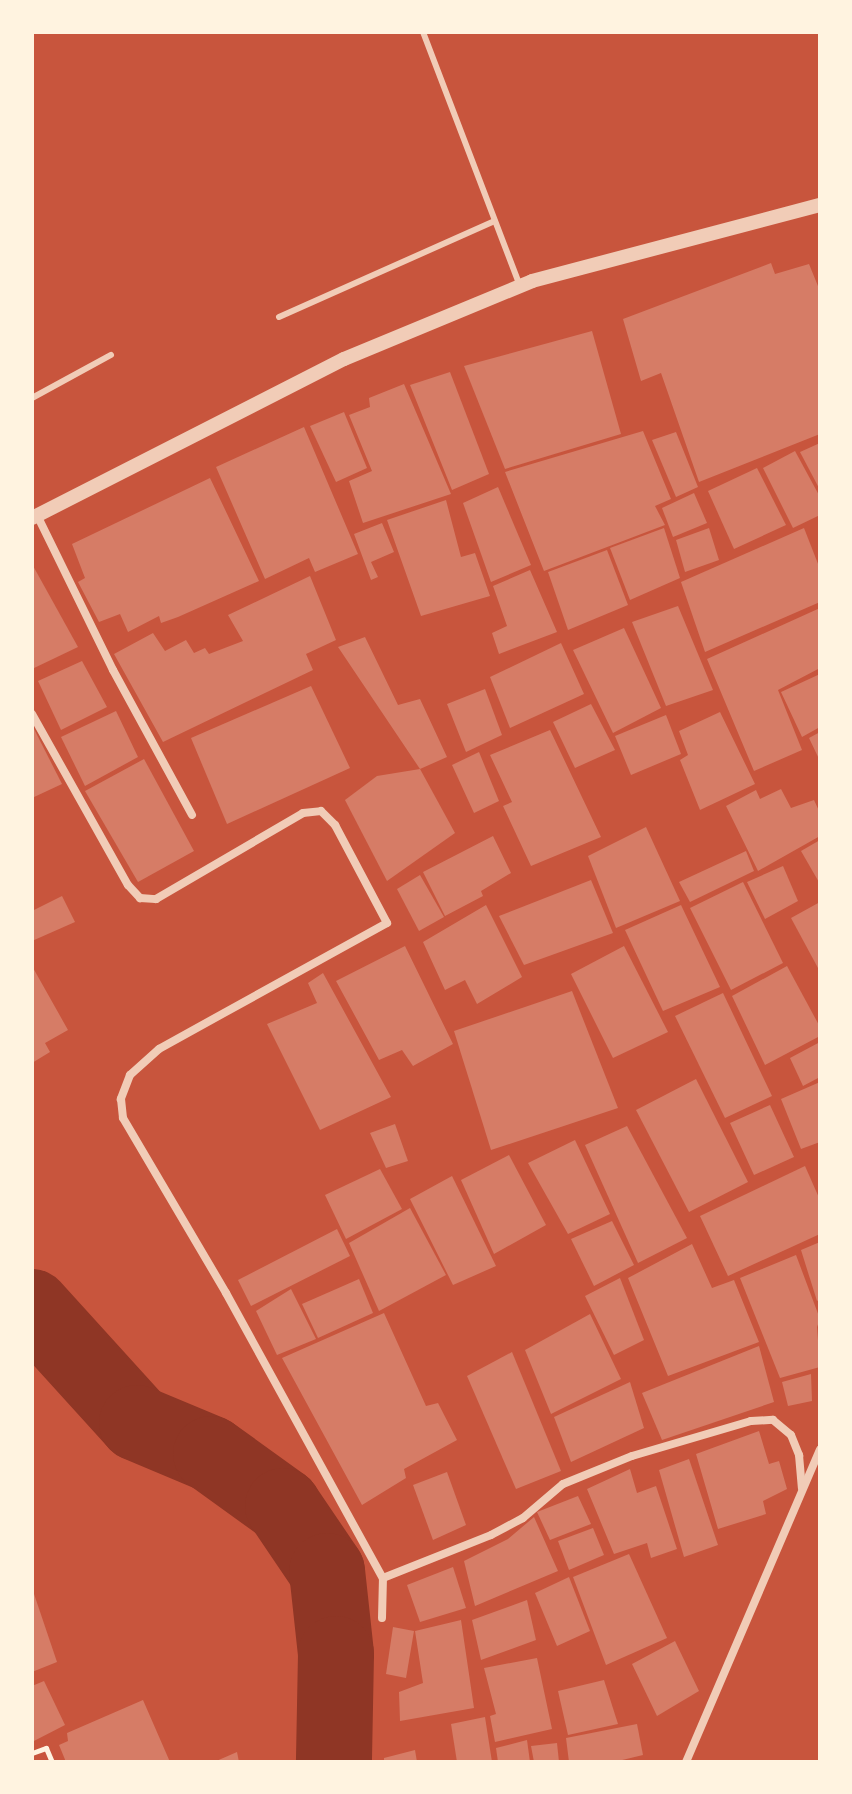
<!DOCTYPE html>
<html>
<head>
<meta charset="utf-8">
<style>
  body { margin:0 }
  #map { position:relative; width:852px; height:1794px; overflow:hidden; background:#c8553d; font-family:"Roboto Condensed",sans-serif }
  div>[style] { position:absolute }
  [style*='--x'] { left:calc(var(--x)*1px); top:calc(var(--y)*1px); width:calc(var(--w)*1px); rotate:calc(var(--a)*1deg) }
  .river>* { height:76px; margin:-38px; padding:0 38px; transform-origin:38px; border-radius:38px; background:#8f3625 }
  .building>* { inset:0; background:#d67c66 }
  .path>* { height:5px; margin:-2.5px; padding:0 2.5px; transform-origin:2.5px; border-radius:2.5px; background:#fff3e0 }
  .service>* { height:6px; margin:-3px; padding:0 3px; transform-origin:3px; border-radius:3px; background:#f1ccb7 }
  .minor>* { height:8px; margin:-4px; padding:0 4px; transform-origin:4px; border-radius:4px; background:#f1ccb7 }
  .tertiary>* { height:14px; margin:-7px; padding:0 7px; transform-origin:7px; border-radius:7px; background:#f1ccb7 }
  span { translate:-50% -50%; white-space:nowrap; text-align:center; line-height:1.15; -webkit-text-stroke:8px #fff3e0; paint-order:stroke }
  .frame { position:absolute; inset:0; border:34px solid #fff3e0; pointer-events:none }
</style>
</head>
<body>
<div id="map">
  <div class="river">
    <i style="--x:32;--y:1307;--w:156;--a:47.8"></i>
    <i style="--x:137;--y:1423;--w:80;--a:22.7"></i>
    <i style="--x:211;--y:1454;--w:89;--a:35.8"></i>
    <i style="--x:283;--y:1506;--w:78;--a:55.9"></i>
    <i style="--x:327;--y:1571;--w:83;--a:83.8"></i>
    <i style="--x:336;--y:1654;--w:108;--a:91.1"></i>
  </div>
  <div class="building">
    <i style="clip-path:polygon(771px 263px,775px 274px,809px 264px,820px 291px,820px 434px,699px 482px,661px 373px,641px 381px,623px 319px)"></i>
    <i style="clip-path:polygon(592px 331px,621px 434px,505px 469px,464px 366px)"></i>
    <i style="clip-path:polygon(450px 372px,489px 474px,452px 490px,410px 385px)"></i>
    <i style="clip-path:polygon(404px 384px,451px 494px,363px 523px,349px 481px,372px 471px,349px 415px,370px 407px,369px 398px)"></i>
    <i style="clip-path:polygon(344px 412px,367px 468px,336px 482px,310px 426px)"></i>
    <i style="clip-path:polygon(304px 427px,358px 554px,315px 572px,309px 558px,265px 579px,216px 467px)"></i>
    <i style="clip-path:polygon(643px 431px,671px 499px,655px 506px,665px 525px,544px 571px,505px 472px)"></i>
    <i style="clip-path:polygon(676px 432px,698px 487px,676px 497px,652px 440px)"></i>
    <i style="clip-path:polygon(820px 443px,820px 490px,800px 452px)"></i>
    <i style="clip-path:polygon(795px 451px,820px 497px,820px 515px,793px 528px,763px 468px)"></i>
    <i style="clip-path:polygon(757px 468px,786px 525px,734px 549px,708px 491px)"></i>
    <i style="clip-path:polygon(210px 478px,259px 581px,178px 617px,161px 623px,159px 616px,128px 632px,120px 614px,99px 622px,78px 582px,85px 578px,72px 544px)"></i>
    <i style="clip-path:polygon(498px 487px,531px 565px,491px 582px,463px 503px)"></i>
    <i style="clip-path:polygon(694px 493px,707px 523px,673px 537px,662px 508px)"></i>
    <i style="clip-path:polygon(446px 500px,461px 557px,475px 553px,490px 596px,421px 616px,387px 520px)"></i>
    <i style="clip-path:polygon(382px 523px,394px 552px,371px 562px,378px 577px,371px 580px,354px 534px)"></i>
    <i style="clip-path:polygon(664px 528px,680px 578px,630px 600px,610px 548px)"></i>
    <i style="clip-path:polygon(709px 528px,719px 560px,685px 572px,676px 540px)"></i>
    <i style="clip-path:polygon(804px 528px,820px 569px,820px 602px,705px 652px,681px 582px)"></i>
    <i style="clip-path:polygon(607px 550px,628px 605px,568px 630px,548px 572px)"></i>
    <i style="clip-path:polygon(32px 564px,78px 647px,32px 669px)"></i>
    <i style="clip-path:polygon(530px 570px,557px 632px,499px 654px,492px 633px,507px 626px,493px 586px)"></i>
    <i style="clip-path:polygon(310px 576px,336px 640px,306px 654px,313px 670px,163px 742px,114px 654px,153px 633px,165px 651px,186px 640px,194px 653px,205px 648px,209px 654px,243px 641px,228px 615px)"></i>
    <i style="clip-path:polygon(678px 606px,713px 690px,666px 706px,632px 622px)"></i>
    <i style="clip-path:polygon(820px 608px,820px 668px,778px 690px,802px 750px,754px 771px,707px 659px)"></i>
    <i style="clip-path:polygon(624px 628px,661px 708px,613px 733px,573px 650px)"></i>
    <i style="clip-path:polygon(365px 637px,398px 705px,420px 699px,447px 757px,420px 769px,338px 647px)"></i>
    <i style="clip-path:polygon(561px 643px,584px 694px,510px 728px,490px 677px)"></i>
    <i style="clip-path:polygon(82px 661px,107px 707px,61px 730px,38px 681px)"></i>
    <i style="clip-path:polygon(820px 674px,820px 727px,802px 737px,781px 692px)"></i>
    <i style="clip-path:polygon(311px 686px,350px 768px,227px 824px,191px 738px)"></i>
    <i style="clip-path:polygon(485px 689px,502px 735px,466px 752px,447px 704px)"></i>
    <i style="clip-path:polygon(591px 704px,615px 750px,575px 768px,553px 722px)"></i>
    <i style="clip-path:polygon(116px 711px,138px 757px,85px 786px,61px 737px)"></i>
    <i style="clip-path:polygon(720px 712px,755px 784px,700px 810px,680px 760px,688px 755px,679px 731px)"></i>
    <i style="clip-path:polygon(666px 715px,681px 754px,631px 775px,615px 736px)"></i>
    <i style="clip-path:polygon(32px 725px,62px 784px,32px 798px)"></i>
    <i style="clip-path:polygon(550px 730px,601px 837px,531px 866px,503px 806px,512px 802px,490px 755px)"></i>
    <i style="clip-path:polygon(820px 732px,820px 761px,809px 738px)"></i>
    <i style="clip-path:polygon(479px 752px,499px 801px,474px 813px,452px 765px)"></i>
    <i style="clip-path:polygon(144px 759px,194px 851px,138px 882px,85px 791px)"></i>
    <i style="clip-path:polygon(420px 769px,455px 833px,387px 881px,345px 800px,377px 776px)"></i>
    <i style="clip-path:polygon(781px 789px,791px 808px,814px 800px,820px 813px,820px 836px,758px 871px,726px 806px,756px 790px,760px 799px)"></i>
    <i style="clip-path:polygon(646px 827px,680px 901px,616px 928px,588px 856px)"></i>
    <i style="clip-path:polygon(493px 836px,511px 873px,481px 891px,483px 896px,445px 916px,423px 872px)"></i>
    <i style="clip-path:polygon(820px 840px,820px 884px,801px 851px)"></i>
    <i style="clip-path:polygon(746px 851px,754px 871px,690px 902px,679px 882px)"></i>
    <i style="clip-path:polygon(783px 866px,798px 901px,765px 919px,747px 882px)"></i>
    <i style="clip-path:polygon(420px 875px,444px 917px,419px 931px,397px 889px)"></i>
    <i style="clip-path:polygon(591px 880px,613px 933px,524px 965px,499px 916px)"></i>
    <i style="clip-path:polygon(743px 882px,783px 963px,731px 990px,690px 908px)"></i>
    <i style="clip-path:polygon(62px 896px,75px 922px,32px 941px,32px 911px)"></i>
    <i style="clip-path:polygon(820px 902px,820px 967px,818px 968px,791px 918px)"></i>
    <i style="clip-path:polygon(486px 905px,522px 977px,477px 1004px,465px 980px,445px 990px,423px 942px)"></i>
    <i style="clip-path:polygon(681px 905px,720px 987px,663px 1011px,625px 930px)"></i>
    <i style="clip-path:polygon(405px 946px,453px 1044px,413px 1066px,402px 1050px,379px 1060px,336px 981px)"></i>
    <i style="clip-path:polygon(624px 946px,668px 1032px,613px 1058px,571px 974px)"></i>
    <i style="clip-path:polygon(32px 966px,68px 1030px,45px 1043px,50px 1052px,32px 1063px)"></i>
    <i style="clip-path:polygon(787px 966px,820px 1027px,820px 1036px,765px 1065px,732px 996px)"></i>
    <i style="clip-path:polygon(323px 973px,391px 1097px,320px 1130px,267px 1024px,317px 1003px,308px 983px)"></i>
    <i style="clip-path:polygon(572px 991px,618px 1108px,491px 1150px,454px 1031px)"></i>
    <i style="clip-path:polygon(723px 993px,772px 1096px,725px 1118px,675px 1016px)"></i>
    <i style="clip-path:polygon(820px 1042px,820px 1077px,803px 1086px,790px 1058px)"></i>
    <i style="clip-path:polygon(696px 1079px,748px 1182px,689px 1212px,636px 1110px)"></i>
    <i style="clip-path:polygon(820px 1082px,820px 1142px,801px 1149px,781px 1099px)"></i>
    <i style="clip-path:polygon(770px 1105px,794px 1157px,754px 1175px,730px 1123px)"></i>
    <i style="clip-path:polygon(395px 1124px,408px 1161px,386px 1168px,370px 1133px)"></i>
    <i style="clip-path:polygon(627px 1126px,687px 1238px,638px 1263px,585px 1145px)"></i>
    <i style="clip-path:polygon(575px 1140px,610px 1214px,568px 1234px,528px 1163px)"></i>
    <i style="clip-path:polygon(509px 1155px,546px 1225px,494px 1254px,461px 1180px)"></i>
    <i style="clip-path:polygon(805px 1166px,820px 1200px,820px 1234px,728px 1276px,700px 1216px)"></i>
    <i style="clip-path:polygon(380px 1169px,402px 1209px,346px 1239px,325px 1195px)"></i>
    <i style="clip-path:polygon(452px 1176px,496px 1266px,453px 1285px,410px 1199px)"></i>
    <i style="clip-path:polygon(410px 1208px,446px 1275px,379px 1311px,349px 1243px)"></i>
    <i style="clip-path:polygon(612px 1221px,634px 1265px,594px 1286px,571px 1239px)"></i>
    <i style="clip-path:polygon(337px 1229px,350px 1256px,251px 1306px,238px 1280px)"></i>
    <i style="clip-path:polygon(820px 1242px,820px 1299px,817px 1301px,801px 1250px)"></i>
    <i style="clip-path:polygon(692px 1244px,712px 1288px,734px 1280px,759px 1342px,668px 1376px,628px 1278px)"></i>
    <i style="clip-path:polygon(796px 1255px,820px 1319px,817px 1327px,820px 1367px,780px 1378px,740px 1278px)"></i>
    <i style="clip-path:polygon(620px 1278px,644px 1340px,614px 1355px,585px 1296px)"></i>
    <i style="clip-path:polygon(359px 1279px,373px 1313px,318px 1338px,302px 1304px)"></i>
    <i style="clip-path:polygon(291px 1289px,316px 1339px,277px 1355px,256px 1311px)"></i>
    <i style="clip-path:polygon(384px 1313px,426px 1406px,438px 1403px,457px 1440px,404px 1469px,406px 1478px,362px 1505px,282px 1358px)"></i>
    <i style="clip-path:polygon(590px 1314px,621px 1379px,551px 1414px,525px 1350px)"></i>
    <i style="clip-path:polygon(759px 1346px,774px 1402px,662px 1440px,642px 1393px)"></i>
    <i style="clip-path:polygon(512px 1352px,561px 1471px,516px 1489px,467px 1376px)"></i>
    <i style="clip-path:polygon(811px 1374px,812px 1401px,788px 1406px,782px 1382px)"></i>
    <i style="clip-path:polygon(630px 1382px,644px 1428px,571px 1462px,554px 1417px)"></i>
    <i style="clip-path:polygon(759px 1431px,769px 1464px,779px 1461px,787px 1489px,763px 1501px,766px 1514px,718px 1529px,696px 1454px)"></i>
    <i style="clip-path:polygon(689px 1459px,718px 1545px,684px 1557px,659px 1470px)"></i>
    <i style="clip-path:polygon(630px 1469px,637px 1493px,656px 1486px,677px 1549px,651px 1558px,647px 1543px,614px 1554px,587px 1489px)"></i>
    <i style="clip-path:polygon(447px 1472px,466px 1525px,433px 1540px,413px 1485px)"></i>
    <i style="clip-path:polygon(578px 1496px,591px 1524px,550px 1540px,537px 1512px)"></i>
    <i style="clip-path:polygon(534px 1517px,558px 1571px,475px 1606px,464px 1561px,508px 1539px)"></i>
    <i style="clip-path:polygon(593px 1528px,604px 1555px,569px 1570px,558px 1541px)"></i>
    <i style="clip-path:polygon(629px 1554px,667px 1638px,606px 1665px,573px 1577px)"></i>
    <i style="clip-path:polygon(453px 1567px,466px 1608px,420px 1622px,407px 1585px)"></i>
    <i style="clip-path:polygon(569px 1577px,590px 1631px,557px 1646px,535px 1593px)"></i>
    <i style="clip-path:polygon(32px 1588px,57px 1662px,32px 1672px)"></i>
    <i style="clip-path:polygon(527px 1600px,536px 1640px,481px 1660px,472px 1620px)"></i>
    <i style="clip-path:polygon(461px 1620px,474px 1708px,400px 1721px,399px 1692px,423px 1683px,415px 1631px)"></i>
    <i style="clip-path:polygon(393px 1627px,414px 1631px,406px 1678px,386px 1674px)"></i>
    <i style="clip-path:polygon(675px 1641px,699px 1691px,657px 1716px,632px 1664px)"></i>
    <i style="clip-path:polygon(537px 1658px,552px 1729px,495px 1742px,490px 1716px,496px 1714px,484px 1668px)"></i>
    <i style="clip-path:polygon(604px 1680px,618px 1724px,568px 1735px,558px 1691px)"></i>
    <i style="clip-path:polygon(44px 1681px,65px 1725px,32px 1742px,32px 1686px)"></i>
    <i style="clip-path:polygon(143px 1700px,170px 1762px,66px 1762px,59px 1745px,68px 1741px,67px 1733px)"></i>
    <i style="clip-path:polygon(485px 1717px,492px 1762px,457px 1762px,451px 1724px)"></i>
    <i style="clip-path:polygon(637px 1724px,643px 1755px,614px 1762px,569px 1762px,566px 1738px)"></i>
    <i style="clip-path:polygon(527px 1740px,530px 1762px,498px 1762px,496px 1748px)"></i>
    <i style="clip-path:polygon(557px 1743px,559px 1762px,534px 1762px,531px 1746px)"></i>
    <i style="clip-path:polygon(415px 1750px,417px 1762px,384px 1762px,384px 1758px)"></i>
    <i style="clip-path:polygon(237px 1752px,239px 1762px,214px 1762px)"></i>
  </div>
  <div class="path">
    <i style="--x:32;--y:1753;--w:15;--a:-20"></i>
    <i style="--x:46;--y:1748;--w:15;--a:67"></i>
  </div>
  <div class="service">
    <i style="--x:423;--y:32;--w:272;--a:69.1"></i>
    <i style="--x:279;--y:317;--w:236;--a:-24"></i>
    <i style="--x:32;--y:398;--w:90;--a:-28.6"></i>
  </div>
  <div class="minor">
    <i style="--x:37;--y:515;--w:173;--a:63.9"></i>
    <i style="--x:113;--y:670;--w:165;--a:61.4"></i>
    <i style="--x:32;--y:714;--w:196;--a:60.7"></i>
    <i style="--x:128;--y:885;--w:18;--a:47"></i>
    <i style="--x:140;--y:898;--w:16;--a:4"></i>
    <i style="--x:156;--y:899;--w:170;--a:-30.3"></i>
    <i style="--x:303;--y:813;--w:18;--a:-6"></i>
    <i style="--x:321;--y:811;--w:20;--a:45"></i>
    <i style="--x:335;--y:825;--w:111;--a:62"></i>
    <i style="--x:387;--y:923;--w:260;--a:151.1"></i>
    <i style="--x:159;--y:1049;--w:39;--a:138"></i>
    <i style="--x:130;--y:1075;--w:26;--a:111"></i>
    <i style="--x:121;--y:1099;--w:19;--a:84"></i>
    <i style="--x:123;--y:1118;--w:203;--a:59.5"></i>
    <i style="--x:226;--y:1293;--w:325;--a:61.2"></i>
    <i style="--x:383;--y:1578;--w:116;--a:-21.7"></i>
    <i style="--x:491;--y:1535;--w:36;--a:-28"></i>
    <i style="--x:523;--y:1518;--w:52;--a:-40.4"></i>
    <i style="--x:563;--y:1484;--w:74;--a:-22.1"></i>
    <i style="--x:632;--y:1456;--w:124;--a:-16.4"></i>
    <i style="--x:751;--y:1421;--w:22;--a:-3"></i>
    <i style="--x:773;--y:1420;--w:23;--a:40"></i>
    <i style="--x:791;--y:1435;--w:22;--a:68"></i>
    <i style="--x:799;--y:1455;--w:33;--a:85"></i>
    <i style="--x:382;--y:1618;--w:40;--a:-88.6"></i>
    <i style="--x:686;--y:1762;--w:340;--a:-66.8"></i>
  </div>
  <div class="tertiary">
    <i style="--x:32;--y:518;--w:350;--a:-27"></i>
    <i style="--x:344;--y:359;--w:204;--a:-22.5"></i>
    <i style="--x:532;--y:281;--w:298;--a:-14.8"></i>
  </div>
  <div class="frame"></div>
</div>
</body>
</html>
